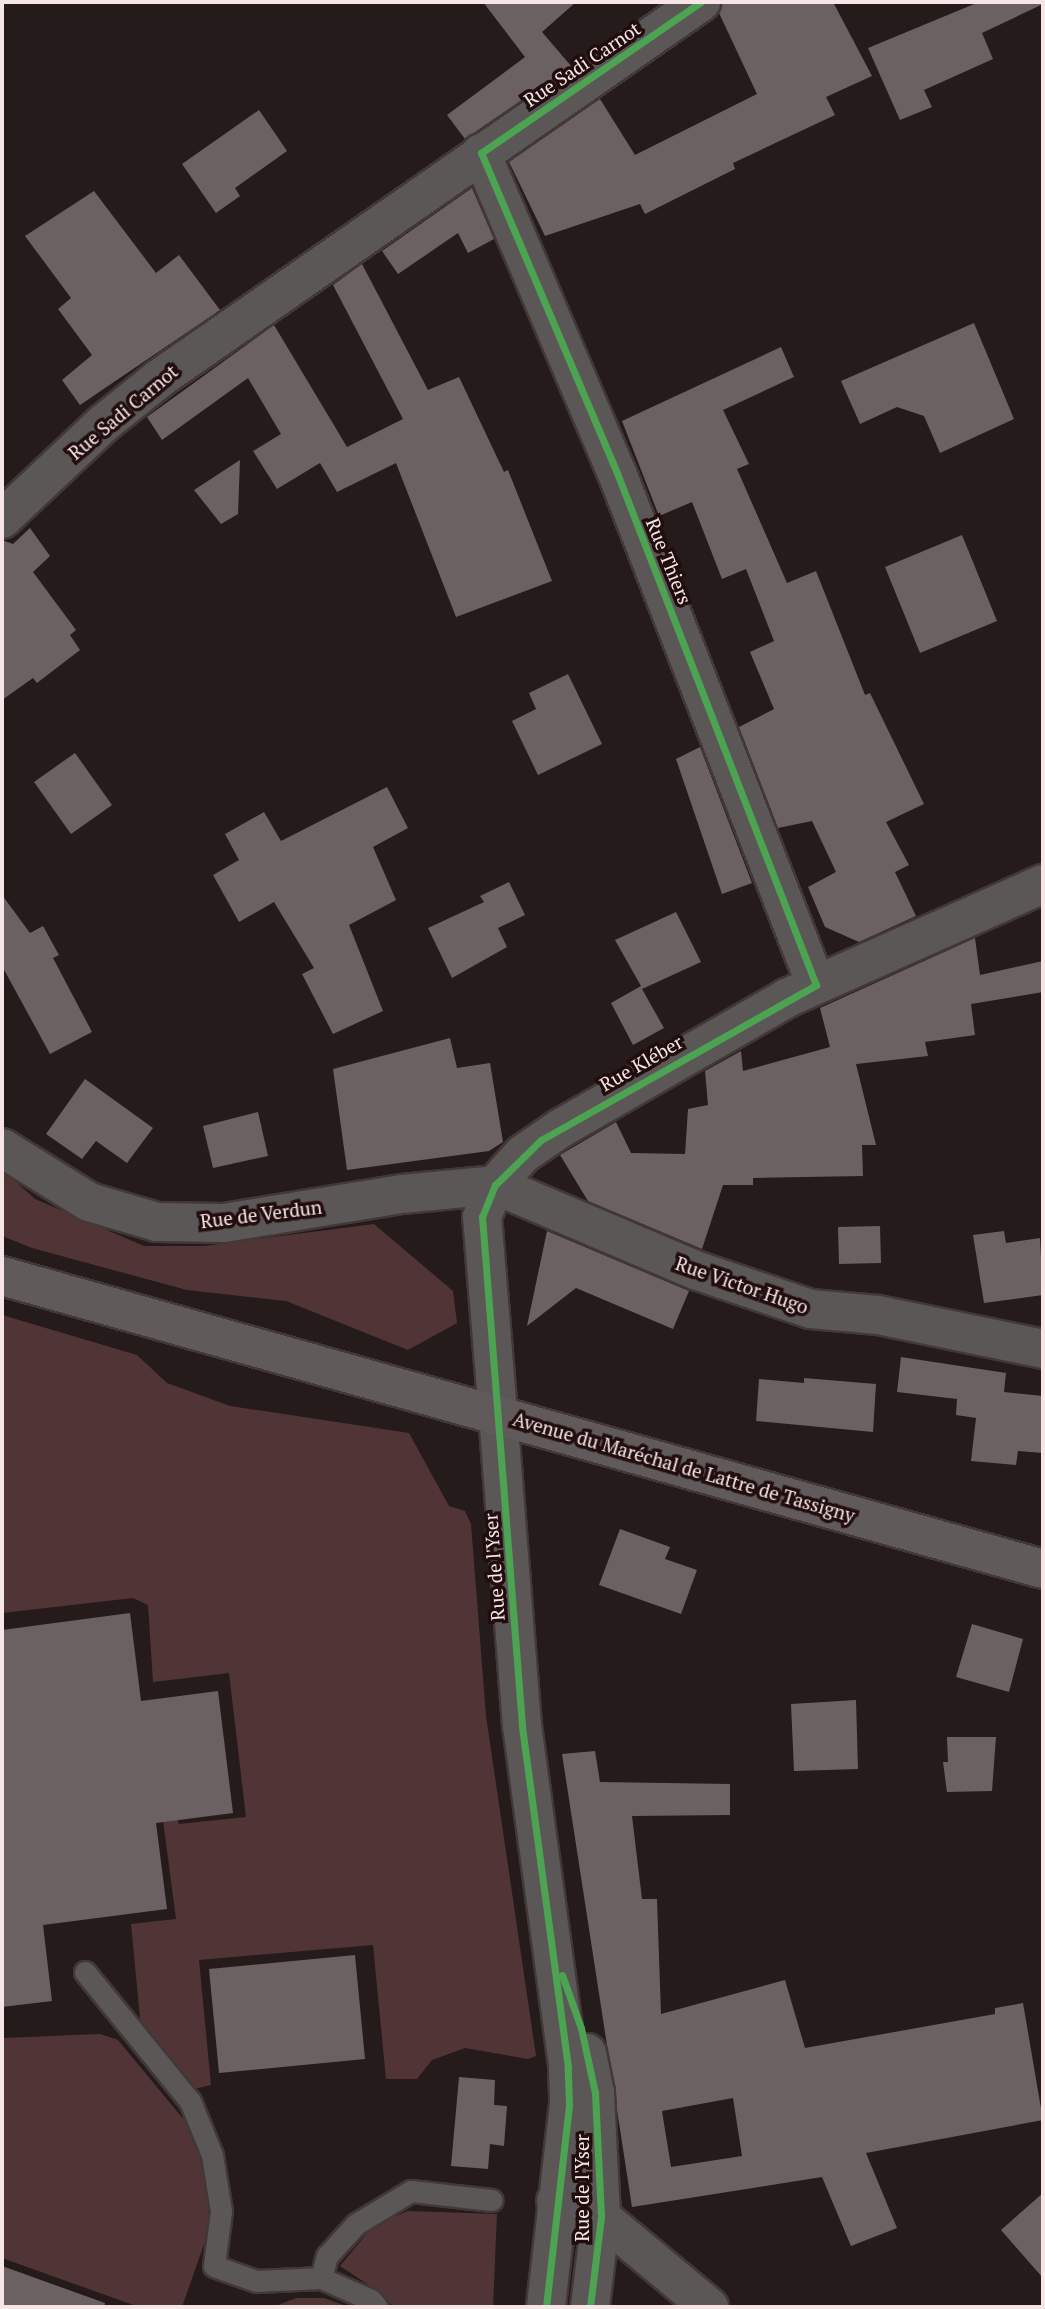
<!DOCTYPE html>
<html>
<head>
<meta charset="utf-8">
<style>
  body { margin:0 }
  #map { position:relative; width:1045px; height:2309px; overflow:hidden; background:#261b1b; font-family:"PT Serif",serif }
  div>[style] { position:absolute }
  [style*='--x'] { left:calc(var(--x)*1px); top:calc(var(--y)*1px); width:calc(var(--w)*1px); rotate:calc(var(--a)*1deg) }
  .green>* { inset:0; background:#513536 }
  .building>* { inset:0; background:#6c6162 }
  .roads { filter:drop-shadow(2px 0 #423838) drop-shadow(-2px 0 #423838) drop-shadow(0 2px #423838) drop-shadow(0 -2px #423838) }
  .service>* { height:21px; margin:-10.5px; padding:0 10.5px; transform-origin:10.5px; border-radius:10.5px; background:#5c5757 }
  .minor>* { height:38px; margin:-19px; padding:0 19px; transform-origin:19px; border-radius:19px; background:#5c5757 }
  .tertiary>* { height:38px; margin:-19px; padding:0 19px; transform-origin:19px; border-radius:19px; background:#5c5757 }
  .secondary>* { height:38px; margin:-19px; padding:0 19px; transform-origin:19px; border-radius:19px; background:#605a5a }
  .cycleway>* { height:7px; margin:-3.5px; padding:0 3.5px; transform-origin:3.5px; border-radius:3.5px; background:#4ca352 }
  span { translate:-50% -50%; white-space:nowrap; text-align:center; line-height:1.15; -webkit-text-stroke:7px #210d0e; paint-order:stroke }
  .street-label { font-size:19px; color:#f6e6e6 }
  .frame { position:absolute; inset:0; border:4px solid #f6e6e6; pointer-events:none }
</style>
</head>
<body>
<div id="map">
  <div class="green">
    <i style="clip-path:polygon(2px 1169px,35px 1199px,144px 1246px,204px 1246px,374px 1224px,453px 1291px,457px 1323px,408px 1350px,286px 1301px,187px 1290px,32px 1248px,2px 1236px)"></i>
    <i style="clip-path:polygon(2px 1315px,137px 1355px,167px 1383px,230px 1406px,409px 1433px,449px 1506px,465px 1511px,471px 1524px,486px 1716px,536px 2056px,528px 2059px,465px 2048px,432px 2060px,417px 2079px,386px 2079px,373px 1945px,199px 1960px,211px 2085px,194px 2089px,141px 2028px,131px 1924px,176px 1919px,163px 1820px,177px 1818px,179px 1824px,246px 1817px,229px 1673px,153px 1682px,148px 1605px,133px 1598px,2px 1613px)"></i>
    <i style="clip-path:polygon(2px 2030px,3px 2038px,100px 2034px,118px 2040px,194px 2132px,207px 2178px,209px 2230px,182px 2307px,139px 2307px,2px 2258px)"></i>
    <i style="clip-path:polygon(408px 2211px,497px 2214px,493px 2307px,393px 2307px,381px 2293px,340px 2266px,373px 2226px)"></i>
    <i style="clip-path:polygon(296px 2298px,324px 2298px,349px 2307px,273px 2307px)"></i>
  </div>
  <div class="building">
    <i style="clip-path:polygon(483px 2px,576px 2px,542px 32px,571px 66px,465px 139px,447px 115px,525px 57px)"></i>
    <i style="clip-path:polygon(723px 2px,833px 2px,872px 76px,826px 97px,835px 115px,733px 163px,735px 169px,645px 214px,640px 204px,545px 236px,509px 162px,600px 99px,635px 155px,757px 94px,719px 13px)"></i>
    <i style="clip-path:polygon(979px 2px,1043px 4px,982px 33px,993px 59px,924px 90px,932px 107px,900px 120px,868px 48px)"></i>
    <i style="clip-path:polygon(259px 110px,287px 151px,235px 188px,240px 196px,216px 213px,182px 164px)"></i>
    <i style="clip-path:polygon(472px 188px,494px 239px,468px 253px,458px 233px,398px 274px,382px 251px)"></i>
    <i style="clip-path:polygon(94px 191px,156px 273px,179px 255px,220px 310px,80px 405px,62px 380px,92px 355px,58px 309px,71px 298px,25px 236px)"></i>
    <i style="clip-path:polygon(362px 264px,428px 390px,459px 377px,504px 472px,508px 470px,552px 581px,456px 617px,396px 463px,337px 492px,320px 463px,277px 489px,253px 451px,281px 434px,248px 378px,162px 440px,147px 417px,274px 325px,347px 447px,403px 419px,333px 285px)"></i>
    <i style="clip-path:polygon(974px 323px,1014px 419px,940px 453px,924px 416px,897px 407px,860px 424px,841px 381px)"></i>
    <i style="clip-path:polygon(781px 347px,794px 377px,723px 410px,749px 464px,737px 469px,787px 583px,816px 571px,865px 695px,870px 693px,924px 804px,886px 822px,909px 865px,895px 872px,916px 916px,859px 942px,825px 927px,808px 887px,836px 872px,812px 821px,778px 828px,739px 727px,774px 709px,750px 652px,774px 641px,746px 569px,722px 579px,692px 502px,659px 516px,622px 421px)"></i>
    <i style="clip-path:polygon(240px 460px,238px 514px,221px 524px,194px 490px)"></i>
    <i style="clip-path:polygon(30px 528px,50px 556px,33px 572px,76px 630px,70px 635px,80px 650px,37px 683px,33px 678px,2px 700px,2px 540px,13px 544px)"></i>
    <i style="clip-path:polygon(962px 535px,997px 621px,920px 653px,885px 567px)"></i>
    <i style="clip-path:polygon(568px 674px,602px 744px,538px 775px,512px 721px,536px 709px,529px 693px)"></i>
    <i style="clip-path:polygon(700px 747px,752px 883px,722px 894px,676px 759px)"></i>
    <i style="clip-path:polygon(75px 753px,112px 805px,71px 834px,34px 782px)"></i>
    <i style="clip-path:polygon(387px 787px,408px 828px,373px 847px,396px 900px,349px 925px,383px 1011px,333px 1034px,302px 974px,314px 968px,274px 902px,239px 922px,213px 875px,239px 860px,225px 834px,264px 812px,281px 841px)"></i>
    <i style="clip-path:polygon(509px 882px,525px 915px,498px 928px,507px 947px,452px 978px,428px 928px,484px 902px,480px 896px)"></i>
    <i style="clip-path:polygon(2px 895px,30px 933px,43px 926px,59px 955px,53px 958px,92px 1032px,50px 1054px,2px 966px)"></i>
    <i style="clip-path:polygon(676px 912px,701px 962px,642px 989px,664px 1028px,633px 1045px,611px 1003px,641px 986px,615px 940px)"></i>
    <i style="clip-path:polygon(975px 938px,980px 975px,1043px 961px,1043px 992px,971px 1004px,975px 1035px,925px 1042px,928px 1056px,856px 1064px,876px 1145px,862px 1145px,863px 1176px,753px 1178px,753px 1185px,723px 1185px,702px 1249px,588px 1201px,560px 1155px,616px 1122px,631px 1153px,685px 1154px,688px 1109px,708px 1105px,705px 1071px,741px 1051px,743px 1071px,830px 1047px,820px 1008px)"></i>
    <i style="clip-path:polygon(450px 1038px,457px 1068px,490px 1063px,503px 1142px,489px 1151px,347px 1170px,333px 1069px)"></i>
    <i style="clip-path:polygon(85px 1079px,153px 1128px,127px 1163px,96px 1141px,82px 1159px,46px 1134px)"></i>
    <i style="clip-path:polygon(258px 1112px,268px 1156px,213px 1168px,203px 1126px)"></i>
    <i style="clip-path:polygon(880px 1226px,881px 1263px,839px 1264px,838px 1227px)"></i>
    <i style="clip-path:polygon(547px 1231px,689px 1291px,673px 1329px,576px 1288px,527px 1326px)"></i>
    <i style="clip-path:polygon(1004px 1231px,1006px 1243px,1040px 1238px,1043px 1295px,984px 1303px,973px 1235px)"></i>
    <i style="clip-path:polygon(901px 1357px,1006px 1373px,1004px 1392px,1043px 1396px,1043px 1453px,1018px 1451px,1016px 1465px,971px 1461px,976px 1418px,956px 1415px,957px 1399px,897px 1392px)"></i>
    <i style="clip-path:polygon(804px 1378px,876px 1384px,873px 1432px,756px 1421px,759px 1379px,804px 1383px)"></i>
    <i style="clip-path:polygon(620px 1529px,670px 1547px,665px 1559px,697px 1570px,681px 1614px,599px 1585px)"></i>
    <i style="clip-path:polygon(130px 1613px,141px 1701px,218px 1691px,233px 1813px,156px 1823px,167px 1909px,43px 1925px,52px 2001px,2px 2007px,2px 1630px)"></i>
    <i style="clip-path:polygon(972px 1624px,1023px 1639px,1009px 1692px,956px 1677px)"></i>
    <i style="clip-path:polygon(856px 1700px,858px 1769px,794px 1771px,791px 1704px)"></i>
    <i style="clip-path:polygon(947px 1737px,996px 1737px,992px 1791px,947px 1792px,943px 1762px,948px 1762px)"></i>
    <i style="clip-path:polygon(evenodd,595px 1751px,600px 1782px,730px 1784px,730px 1815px,632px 1816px,642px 1899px,657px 1899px,661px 2014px,785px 1980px,805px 2048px,995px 2014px,995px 2008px,1023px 2003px,1043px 2120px,866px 2153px,897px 2228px,851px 2246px,822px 2177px,632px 2207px,562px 1754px,595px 1751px,733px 2098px,742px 2156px,671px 2167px,662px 2111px,733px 2098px)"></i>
    <i style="clip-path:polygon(355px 1955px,365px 2059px,219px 2073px,209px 1969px)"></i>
    <i style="clip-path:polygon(459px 2077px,495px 2080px,494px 2105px,507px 2106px,504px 2146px,490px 2144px,488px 2169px,451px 2166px)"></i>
    <i style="clip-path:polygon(1043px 2193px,1043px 2278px,1001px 2230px)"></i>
    <i style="clip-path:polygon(2px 2266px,105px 2303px,104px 2307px,2px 2307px)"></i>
  </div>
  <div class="roads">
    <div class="service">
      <i style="--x:85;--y:1972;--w:166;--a:50.9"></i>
      <i style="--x:190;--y:2101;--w:58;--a:67.8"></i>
      <i style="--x:212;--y:2155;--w:57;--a:80.9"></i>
      <i style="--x:221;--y:2211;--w:55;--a:97.3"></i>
      <i style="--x:214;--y:2266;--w:45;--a:19.7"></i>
      <i style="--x:256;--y:2281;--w:65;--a:-2.6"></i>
      <i style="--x:321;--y:2278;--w:55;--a:23.7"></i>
      <i style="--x:371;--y:2300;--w:9;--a:49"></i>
      <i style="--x:321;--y:2278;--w:23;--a:-75"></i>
      <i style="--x:327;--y:2256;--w:43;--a:-47.8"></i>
      <i style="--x:356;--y:2224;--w:64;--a:-31"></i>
      <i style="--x:411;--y:2191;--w:81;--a:6.4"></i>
    </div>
    <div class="minor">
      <i style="--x:481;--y:153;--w:348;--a:67"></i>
      <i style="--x:617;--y:473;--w:549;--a:68.76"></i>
      <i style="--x:2;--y:519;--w:140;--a:-43.3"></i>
      <i style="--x:104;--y:423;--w:72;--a:-38.8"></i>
      <i style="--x:160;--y:378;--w:659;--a:-34.8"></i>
      <i style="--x:2;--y:1148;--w:102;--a:31.8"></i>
      <i style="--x:89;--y:1202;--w:71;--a:16.4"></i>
      <i style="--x:157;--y:1222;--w:67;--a:0.9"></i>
      <i style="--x:224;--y:1223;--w:180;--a:-9.3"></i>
      <i style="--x:402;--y:1194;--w:93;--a:-5.5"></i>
      <i style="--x:495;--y:1185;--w:217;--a:23"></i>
      <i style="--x:695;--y:1270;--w:122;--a:18.6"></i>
      <i style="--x:811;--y:1309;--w:67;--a:5.1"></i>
      <i style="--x:878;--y:1315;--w:168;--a:11.6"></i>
      <i style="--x:498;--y:1414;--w:198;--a:-94.6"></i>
      <i style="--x:482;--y:1217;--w:35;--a:-68"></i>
      <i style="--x:495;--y:1185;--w:42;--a:-47.9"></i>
      <i style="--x:523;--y:1154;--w:46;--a:-34.4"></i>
      <i style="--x:561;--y:1128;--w:261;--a:-29.9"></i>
      <i style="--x:787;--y:998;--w:280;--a:-24"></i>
      <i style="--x:556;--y:2201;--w:48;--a:19.6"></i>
      <i style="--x:601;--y:2217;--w:141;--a:39.8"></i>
    </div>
    <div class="tertiary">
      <i style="--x:498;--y:1414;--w:312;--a:85.6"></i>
      <i style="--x:522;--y:1725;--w:345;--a:82.3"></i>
      <i style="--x:568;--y:2067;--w:37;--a:88"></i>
      <i style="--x:569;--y:2104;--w:204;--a:96.5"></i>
      <i style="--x:587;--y:2053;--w:41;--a:78.7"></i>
      <i style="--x:595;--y:2093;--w:124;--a:87.2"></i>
      <i style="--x:601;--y:2217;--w:91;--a:97"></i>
    </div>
    <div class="secondary">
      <i style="--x:2;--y:1276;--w:1081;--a:15.72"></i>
    </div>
  </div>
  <div class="cycleway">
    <i style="--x:562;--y:1975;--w:56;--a:70.3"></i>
    <i style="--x:581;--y:2028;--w:66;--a:77.8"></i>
    <i style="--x:595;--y:2093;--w:124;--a:87.2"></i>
    <i style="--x:601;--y:2217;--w:91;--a:97"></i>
    <i style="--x:546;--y:2307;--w:204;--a:-83.5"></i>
    <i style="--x:569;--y:2104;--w:37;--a:-92"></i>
    <i style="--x:568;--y:2067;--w:345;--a:-97.7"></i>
    <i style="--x:522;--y:1725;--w:510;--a:-94.5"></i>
    <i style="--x:482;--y:1217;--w:35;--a:-68"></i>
    <i style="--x:495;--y:1185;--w:64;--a:-44.4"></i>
    <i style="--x:541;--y:1140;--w:316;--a:-29.4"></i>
    <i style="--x:816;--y:985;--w:549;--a:-111.24"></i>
    <i style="--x:617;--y:473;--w:348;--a:-113"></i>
    <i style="--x:481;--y:153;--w:267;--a:-34.5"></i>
  </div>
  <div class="street-label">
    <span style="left:582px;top:64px;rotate:-34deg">Rue Sadi Carnot</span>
    <span style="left:123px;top:412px;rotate:-40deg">Rue Sadi Carnot</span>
    <span style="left:669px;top:561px;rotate:68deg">Rue Thiers</span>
    <span style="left:641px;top:1063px;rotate:-30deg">Rue Kléber</span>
    <span style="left:261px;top:1214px;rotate:-7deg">Rue de Verdun</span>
    <span style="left:742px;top:1285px;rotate:19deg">Rue Victor Hugo</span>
    <span style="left:684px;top:1467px;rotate:16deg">Avenue du Maréchal de Lattre de Tassigny</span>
    <span style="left:494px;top:1567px;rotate:-94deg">Rue de l'Yser</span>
    <span style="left:582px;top:2188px;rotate:-90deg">Rue de l'Yser</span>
  </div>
  <div class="frame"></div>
</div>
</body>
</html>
